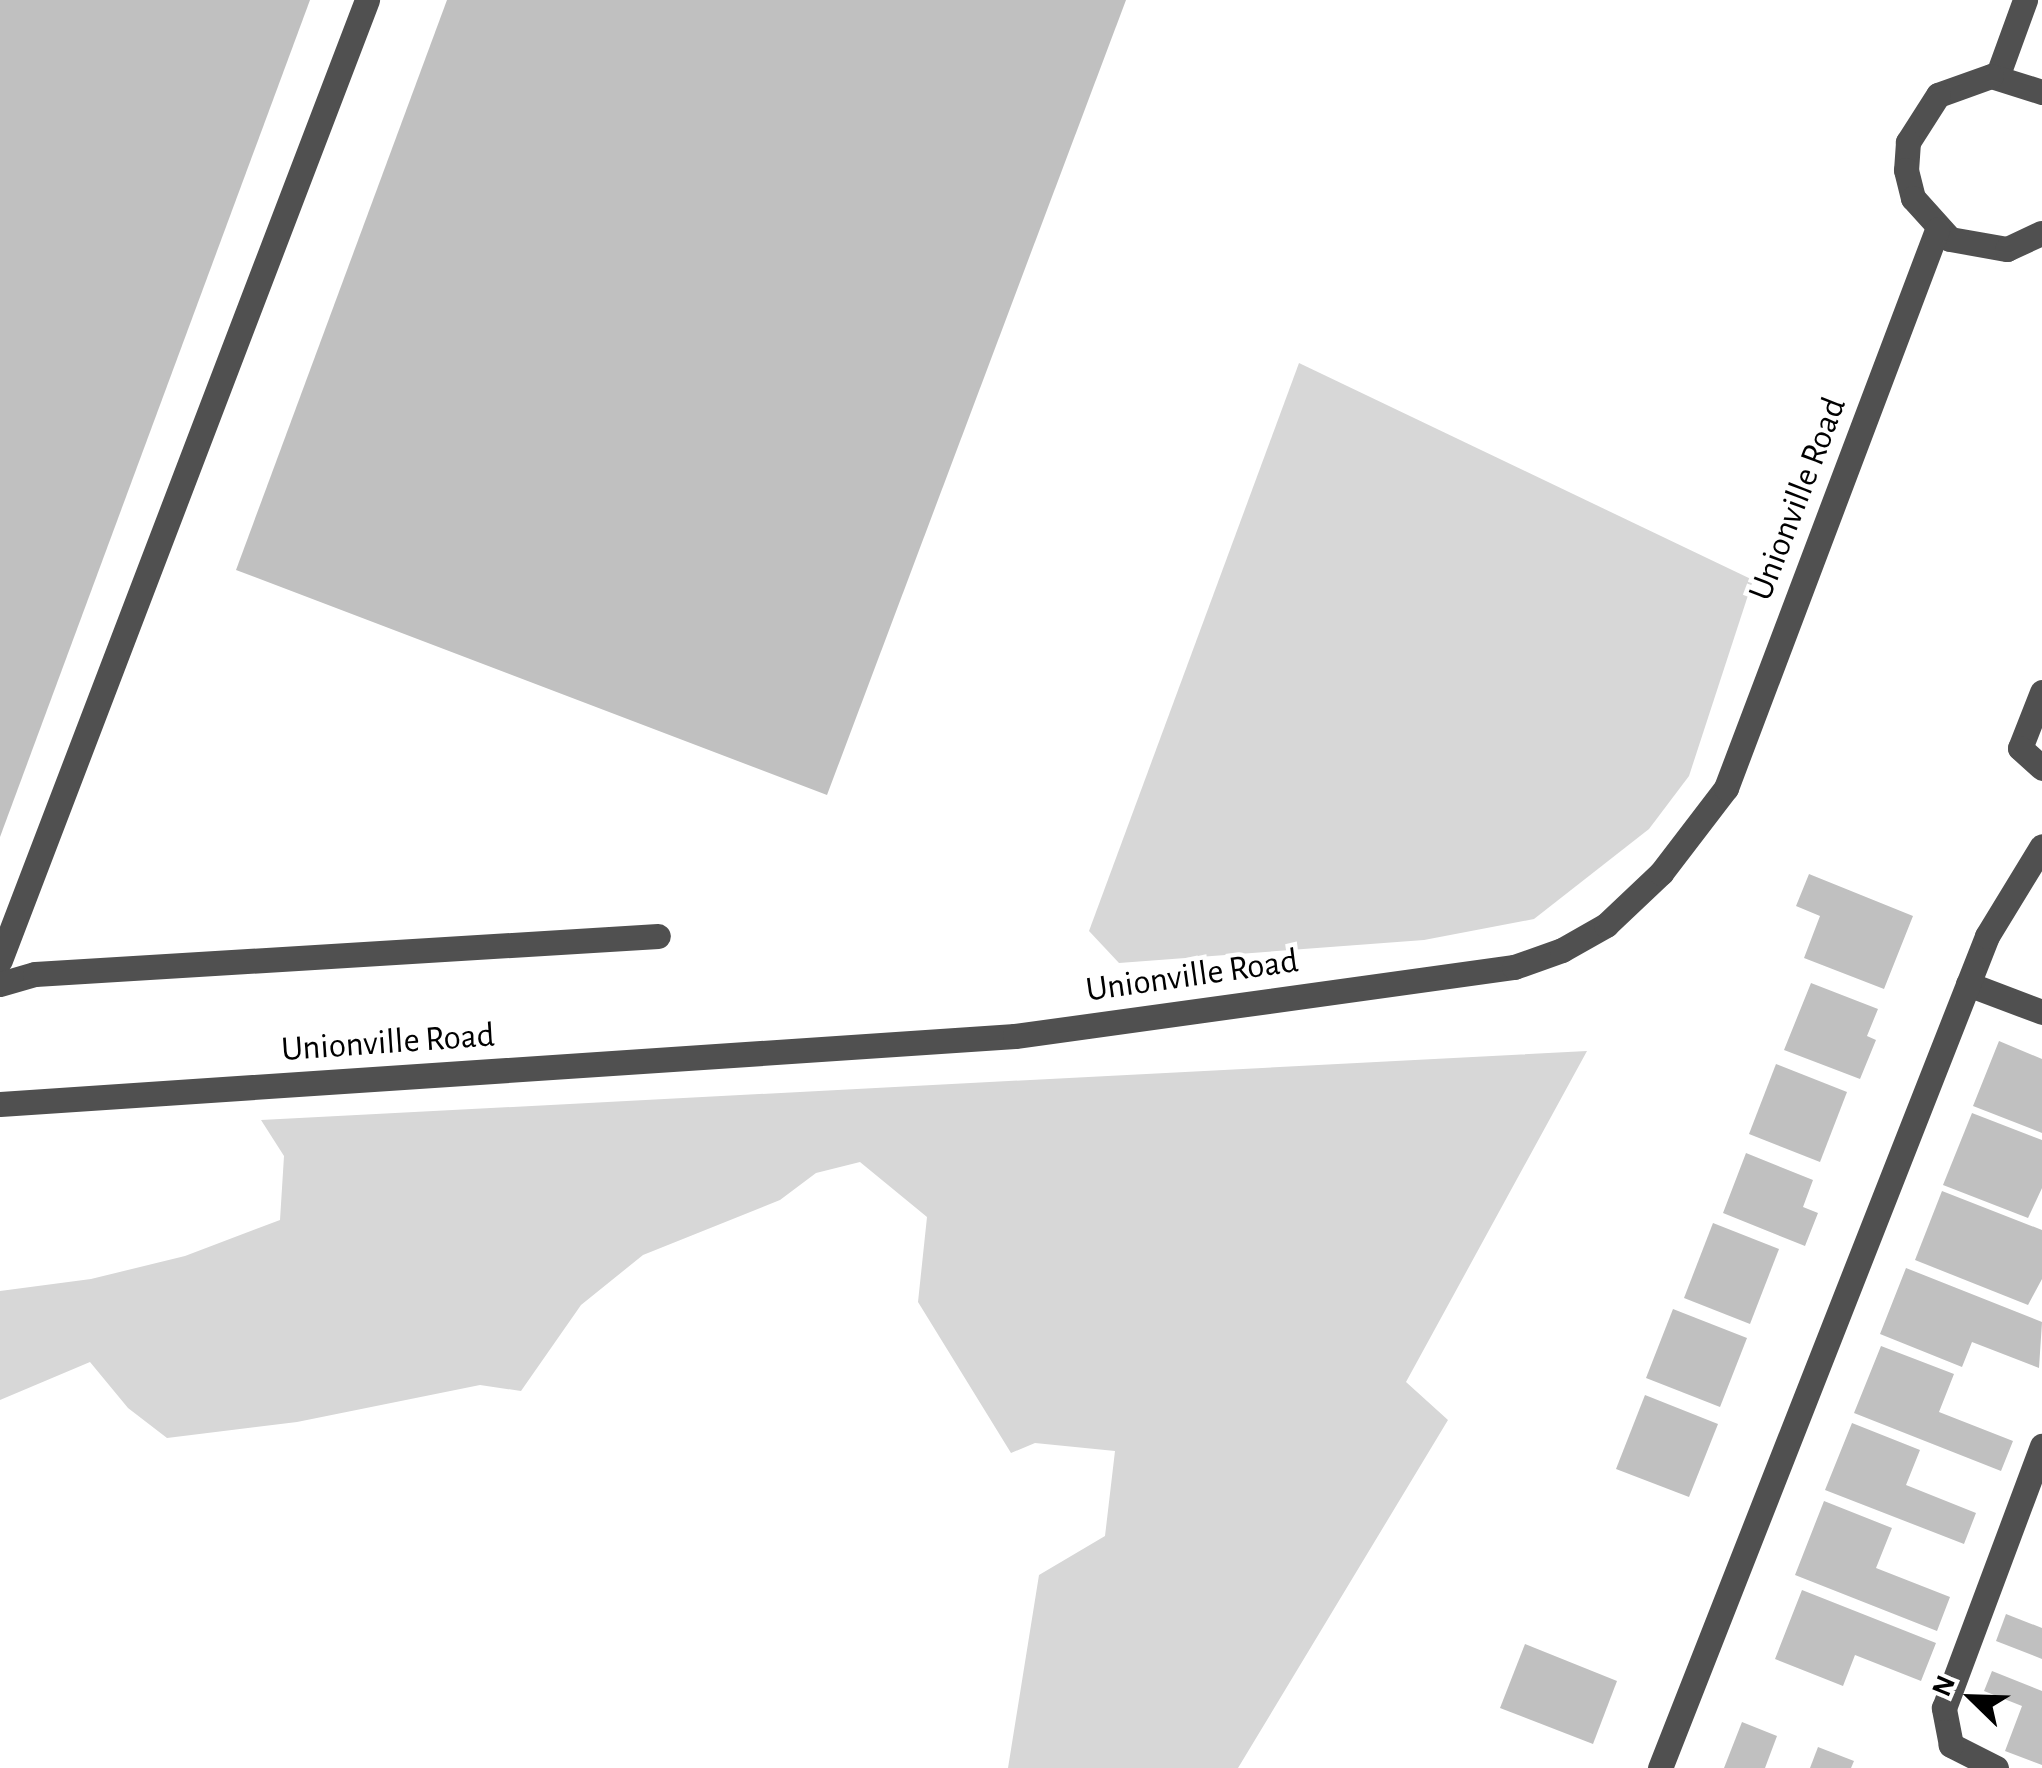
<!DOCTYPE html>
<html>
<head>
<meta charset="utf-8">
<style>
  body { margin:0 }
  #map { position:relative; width:2042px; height:1768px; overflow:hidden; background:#fff; font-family:"Alegreya Sans",sans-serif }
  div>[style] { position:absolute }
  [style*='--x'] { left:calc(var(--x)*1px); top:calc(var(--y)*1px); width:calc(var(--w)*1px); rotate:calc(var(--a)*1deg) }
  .green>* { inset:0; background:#d7d7d7 }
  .building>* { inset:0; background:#c0c0c0 }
  .minor>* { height:25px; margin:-12.5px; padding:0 12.5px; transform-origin:12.5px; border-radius:12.5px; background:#505050 }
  span { translate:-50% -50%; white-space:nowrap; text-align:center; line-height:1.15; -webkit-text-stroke:9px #fff; paint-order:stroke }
  .street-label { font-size:35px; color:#000 }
  .north { position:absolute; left:1922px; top:1648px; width:100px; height:100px; -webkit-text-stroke:8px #fff; paint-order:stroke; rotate:293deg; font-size:28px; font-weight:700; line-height:40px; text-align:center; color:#000 }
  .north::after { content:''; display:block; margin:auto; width:35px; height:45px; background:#000; clip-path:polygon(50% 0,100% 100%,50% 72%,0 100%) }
</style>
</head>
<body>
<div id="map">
  <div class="green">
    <i style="clip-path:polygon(1299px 363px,1753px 580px,1689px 776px,1649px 829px,1534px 919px,1424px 940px,1119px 963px,1089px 931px)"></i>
    <i style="clip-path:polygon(1587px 1051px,1406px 1382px,1448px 1420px,1238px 1768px,1008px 1768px,1039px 1575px,1105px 1536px,1115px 1451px,1035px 1443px,1011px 1453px,918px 1302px,927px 1217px,860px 1162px,816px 1173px,780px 1200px,643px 1255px,581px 1305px,521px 1391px,480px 1385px,297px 1422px,167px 1438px,128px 1408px,90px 1362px,0 1400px,0 1291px,91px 1279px,185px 1256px,280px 1220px,284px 1156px,261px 1120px)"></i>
  </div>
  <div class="building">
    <i style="clip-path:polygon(0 0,310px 0,0 837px)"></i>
    <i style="clip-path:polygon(447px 0,1126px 0,827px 795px,236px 570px)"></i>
    <i style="clip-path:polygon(1809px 874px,1913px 916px,1884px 989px,1804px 958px,1820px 916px,1796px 906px)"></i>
    <i style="clip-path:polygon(1811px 983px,1878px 1009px,1867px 1036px,1876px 1040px,1860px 1079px,1784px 1050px)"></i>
    <i style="clip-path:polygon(1999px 1041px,2042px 1059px,2042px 1133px,1973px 1106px)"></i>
    <i style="clip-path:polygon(1776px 1064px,1847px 1092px,1820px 1162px,1749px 1134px)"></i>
    <i style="clip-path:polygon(1972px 1113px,2042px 1140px,2042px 1188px,2028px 1218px,1943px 1185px)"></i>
    <i style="clip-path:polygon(1746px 1153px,1813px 1180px,1803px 1207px,1818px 1213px,1805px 1246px,1723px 1213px)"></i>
    <i style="clip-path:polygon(1942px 1191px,2042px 1230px,2042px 1279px,2028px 1305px,1915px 1260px)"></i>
    <i style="clip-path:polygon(1713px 1223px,1779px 1249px,1750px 1324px,1684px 1298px)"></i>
    <i style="clip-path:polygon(1906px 1268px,2042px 1322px,2039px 1368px,1972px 1342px,1962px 1367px,1880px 1334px)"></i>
    <i style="clip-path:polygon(1673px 1309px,1747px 1338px,1720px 1407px,1646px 1378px)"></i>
    <i style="clip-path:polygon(1881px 1346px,1954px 1374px,1939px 1412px,2013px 1441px,2001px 1471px,1854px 1413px)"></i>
    <i style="clip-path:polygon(1645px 1395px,1718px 1424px,1689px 1497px,1616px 1469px)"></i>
    <i style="clip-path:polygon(1852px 1423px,1920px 1450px,1906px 1485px,1976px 1513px,1964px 1544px,1825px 1490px)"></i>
    <i style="clip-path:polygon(1824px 1501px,1892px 1528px,1876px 1568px,1950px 1597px,1937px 1631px,1795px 1575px)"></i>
    <i style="clip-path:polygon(1802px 1590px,1936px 1643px,1921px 1681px,1855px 1655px,1843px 1686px,1775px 1659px)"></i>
    <i style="clip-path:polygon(2006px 1614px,2042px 1628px,2042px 1659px,1996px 1641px)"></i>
    <i style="clip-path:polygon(1525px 1644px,1617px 1681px,1593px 1744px,1500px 1708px)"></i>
    <i style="clip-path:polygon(1992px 1671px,2042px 1691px,2042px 1765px,2005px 1751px,2022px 1706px,1984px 1691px)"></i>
    <i style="clip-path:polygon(1742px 1722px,1777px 1736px,1765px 1768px,1724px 1768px)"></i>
    <i style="clip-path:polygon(1818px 1747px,1854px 1761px,1851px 1768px,1810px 1768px)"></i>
  </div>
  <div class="minor">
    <i style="--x:1997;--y:77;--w:82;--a:-70"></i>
    <i style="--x:2042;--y:92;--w:53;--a:-162.6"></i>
    <i style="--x:1991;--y:76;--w:56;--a:160.3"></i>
    <i style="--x:1938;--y:95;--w:56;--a:122.6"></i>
    <i style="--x:1908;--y:142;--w:28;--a:94"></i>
    <i style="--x:1906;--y:170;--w:29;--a:76"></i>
    <i style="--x:1913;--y:198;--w:55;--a:47.9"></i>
    <i style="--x:1950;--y:239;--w:58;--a:10"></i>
    <i style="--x:2007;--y:249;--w:38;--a:-25"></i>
    <i style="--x:2042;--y:692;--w:60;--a:111.4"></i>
    <i style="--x:2020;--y:748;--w:30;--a:42"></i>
    <i style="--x:0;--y:960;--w:1028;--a:-69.08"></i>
    <i style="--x:0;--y:984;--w:36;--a:-16"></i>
    <i style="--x:35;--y:974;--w:624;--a:-3.49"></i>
    <i style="--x:1968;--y:984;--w:79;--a:20.7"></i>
    <i style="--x:0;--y:1104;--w:1017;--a:-3.83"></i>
    <i style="--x:1015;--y:1036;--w:504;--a:-7.87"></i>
    <i style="--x:1514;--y:967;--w:51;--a:-19.5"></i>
    <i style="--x:1562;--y:950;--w:51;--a:-29.6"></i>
    <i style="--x:1606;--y:925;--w:76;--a:-43.4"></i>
    <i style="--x:1661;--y:873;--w:107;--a:-52.6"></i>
    <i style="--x:1726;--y:788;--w:597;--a:-69.29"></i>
    <i style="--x:1660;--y:1768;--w:894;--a:-68.54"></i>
    <i style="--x:1987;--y:936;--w:105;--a:-58.6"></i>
    <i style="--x:1996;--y:1768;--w:51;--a:-152.9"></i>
    <i style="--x:1951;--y:1745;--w:38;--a:-101"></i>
    <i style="--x:1944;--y:1708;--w:280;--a:-69.5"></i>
  </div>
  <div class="street-label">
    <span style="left:1798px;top:499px;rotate:-69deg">Unionville Road</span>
    <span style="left:1192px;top:976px;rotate:-8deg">Unionville Road</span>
    <span style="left:388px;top:1043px;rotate:-4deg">Unionville Road</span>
  </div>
  <div class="north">N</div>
</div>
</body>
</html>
